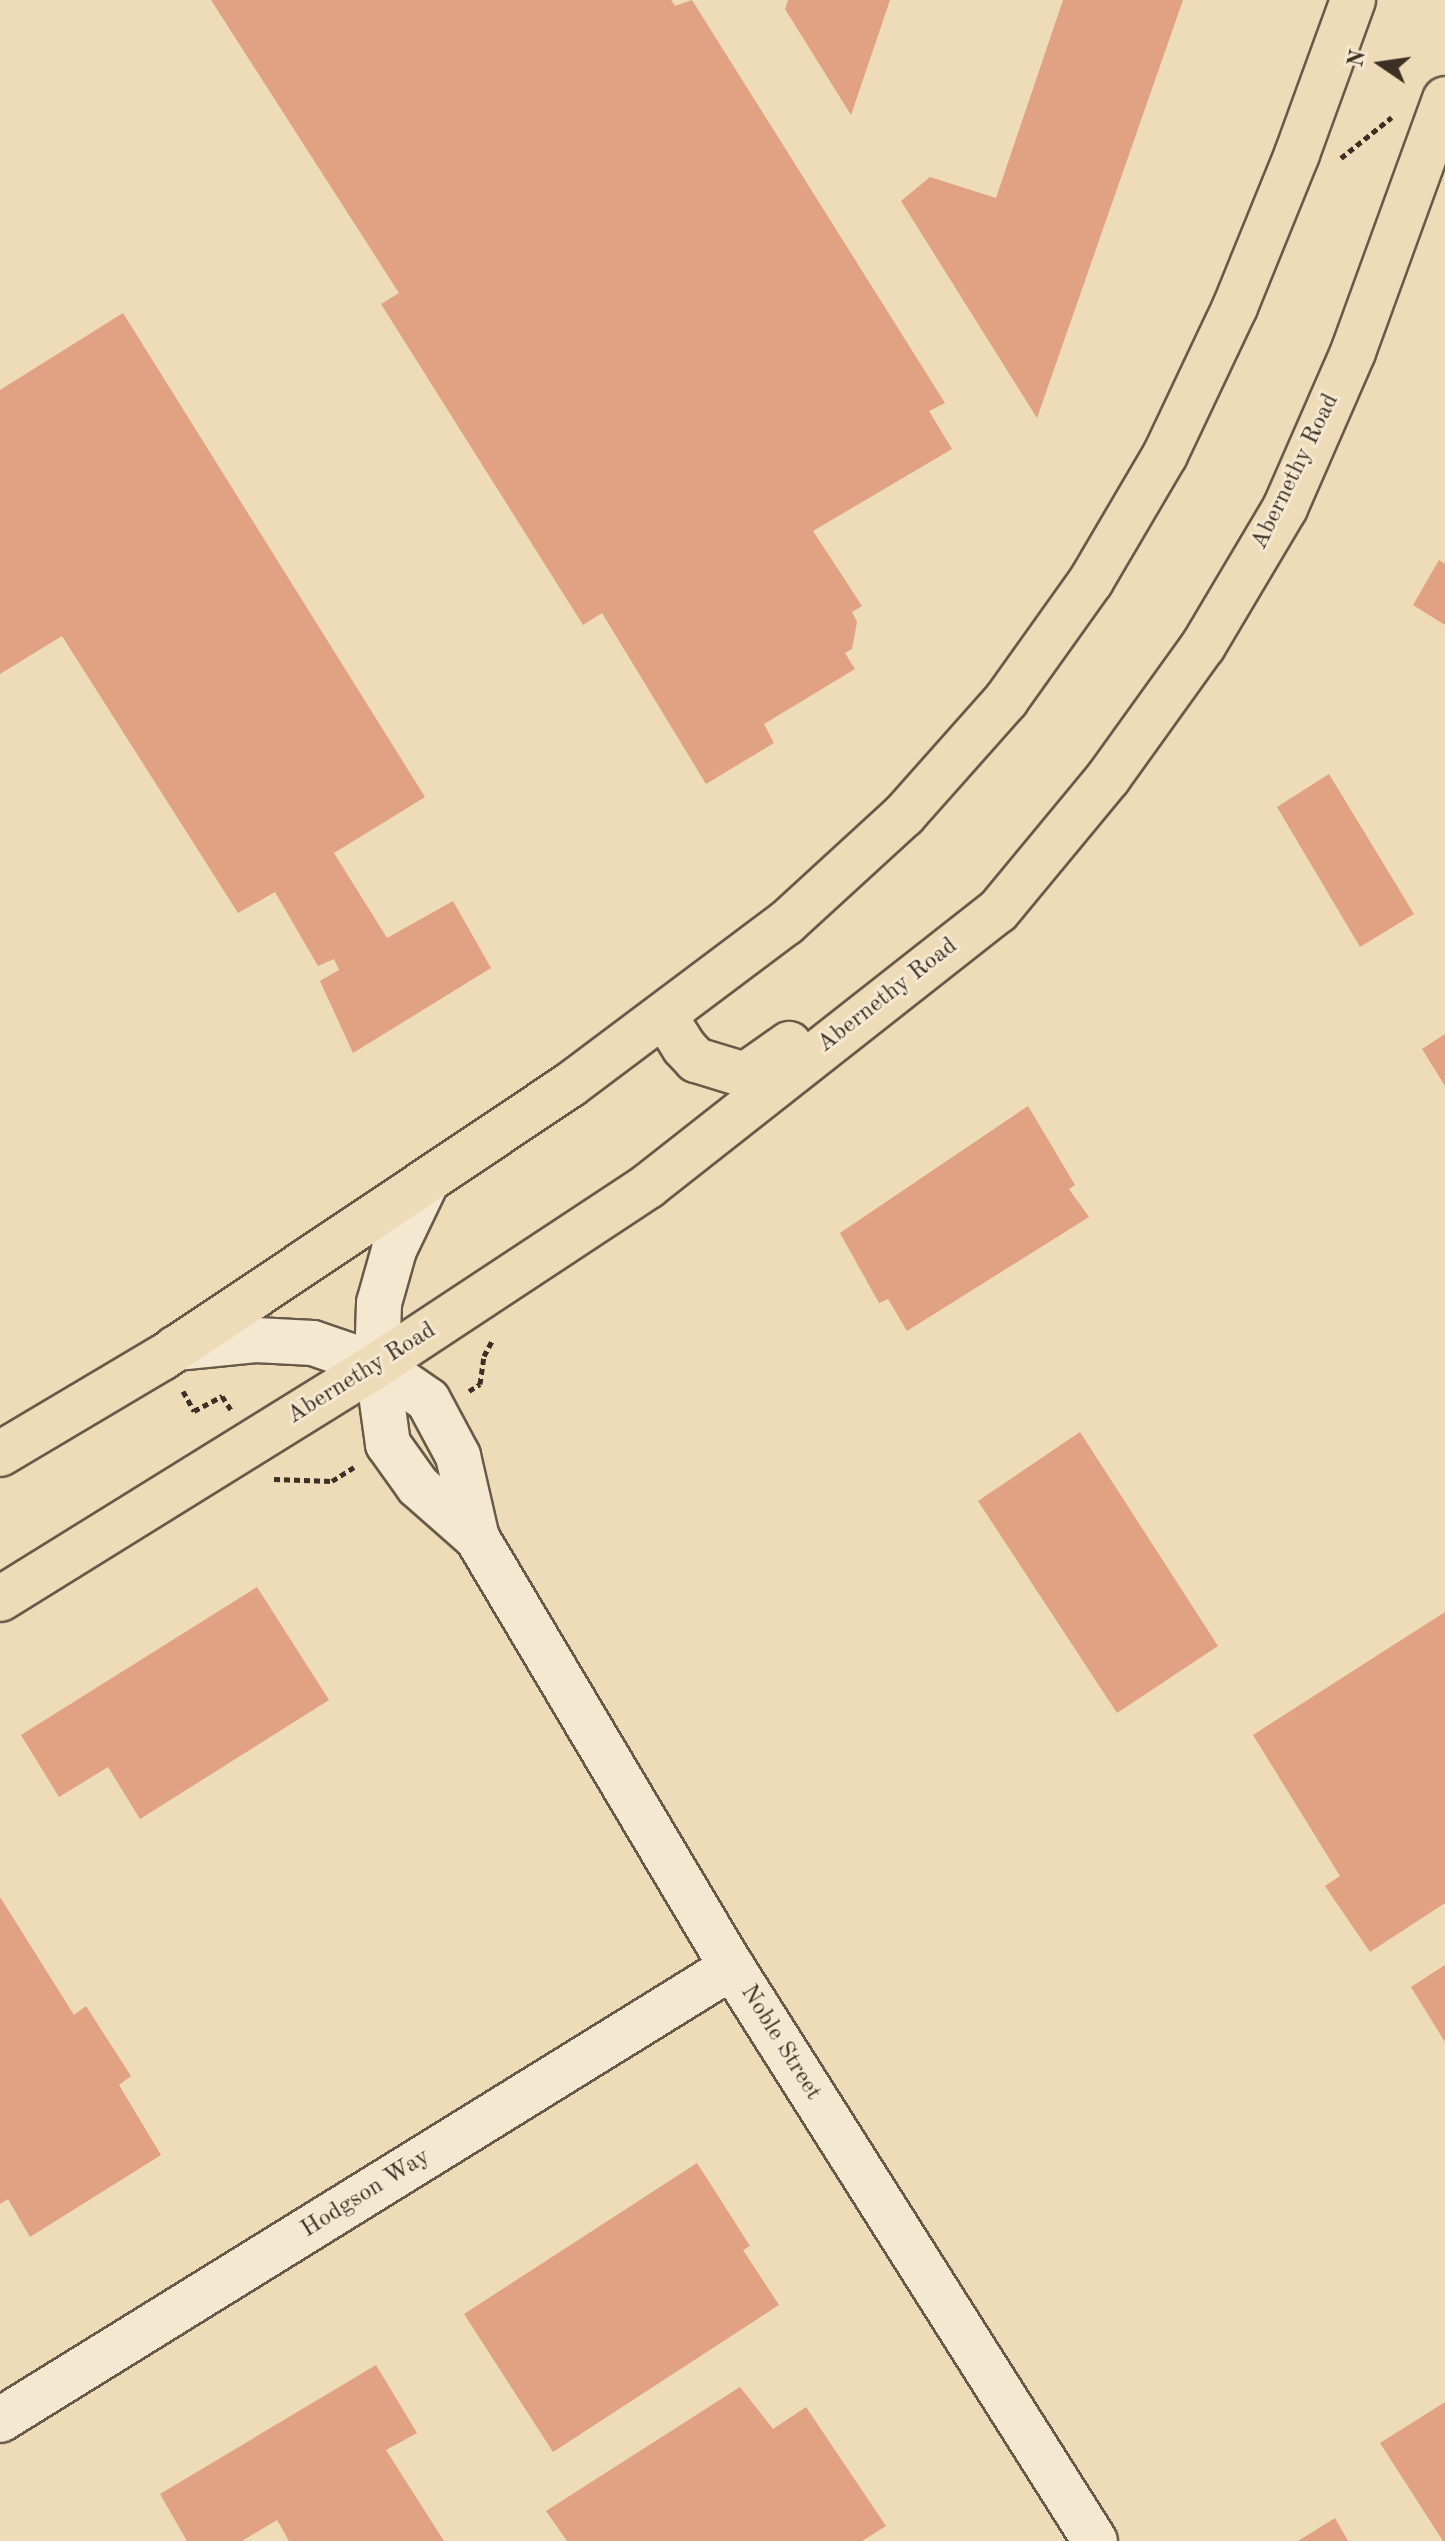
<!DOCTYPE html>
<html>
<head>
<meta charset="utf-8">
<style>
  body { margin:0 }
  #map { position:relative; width:1445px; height:2541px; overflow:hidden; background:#eedbb7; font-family:"Old Standard TT",serif }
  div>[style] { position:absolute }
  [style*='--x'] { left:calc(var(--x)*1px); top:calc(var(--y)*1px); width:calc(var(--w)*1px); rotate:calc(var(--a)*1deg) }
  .building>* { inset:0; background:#e1a183 }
  .path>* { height:5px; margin-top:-2.5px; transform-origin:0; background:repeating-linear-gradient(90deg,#3c2f24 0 6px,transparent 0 10px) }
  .roads { filter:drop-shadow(2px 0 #685a49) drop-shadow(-2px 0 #685a49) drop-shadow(0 2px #685a49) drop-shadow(0 -2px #685a49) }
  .minor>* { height:44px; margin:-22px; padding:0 22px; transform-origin:22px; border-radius:22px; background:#f4e8d0 }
  .major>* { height:44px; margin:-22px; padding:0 22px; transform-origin:22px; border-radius:22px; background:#eedbb7 }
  span { translate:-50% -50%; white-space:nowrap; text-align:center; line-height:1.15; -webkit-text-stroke:6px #f4e8d0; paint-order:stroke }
  .street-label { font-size:24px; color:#3c2f24 }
  .north { position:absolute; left:1341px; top:24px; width:80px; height:80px; -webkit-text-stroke:6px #f4e8d0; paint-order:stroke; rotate:283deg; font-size:22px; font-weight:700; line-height:32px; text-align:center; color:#3c2f24 }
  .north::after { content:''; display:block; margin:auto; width:28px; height:36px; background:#3c2f24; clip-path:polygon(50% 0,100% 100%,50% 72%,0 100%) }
</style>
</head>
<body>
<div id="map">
  <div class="building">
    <i style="clip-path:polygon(211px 0,671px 0,675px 6px,692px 0,945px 403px,929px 411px,952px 449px,813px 531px,862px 606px,852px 612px,857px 622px,852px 649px,845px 653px,855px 669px,764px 724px,774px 743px,706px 784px,602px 613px,583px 625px,381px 304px,399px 293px)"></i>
    <i style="clip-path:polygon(788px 0,890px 0,851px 115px,785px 9px)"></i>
    <i style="clip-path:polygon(1063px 0,1183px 0,1037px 418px,901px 201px,930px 177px,996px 198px)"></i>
    <i style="clip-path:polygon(123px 313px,425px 797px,334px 853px,387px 938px,453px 901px,491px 968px,353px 1053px,320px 981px,339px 970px,334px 959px,318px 966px,275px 892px,238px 913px,62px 636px,0 674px,0 390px)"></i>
    <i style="clip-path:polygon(1439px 560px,1445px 564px,1445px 625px,1413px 605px)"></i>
    <i style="clip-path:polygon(1329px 774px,1414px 914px,1360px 947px,1277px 807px)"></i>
    <i style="clip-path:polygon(1445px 1034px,1445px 1086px,1422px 1049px)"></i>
    <i style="clip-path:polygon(1028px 1106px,1075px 1185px,1069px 1189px,1089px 1217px,907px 1331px,888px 1299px,879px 1303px,840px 1233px)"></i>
    <i style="clip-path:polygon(1080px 1432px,1218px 1646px,1117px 1713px,978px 1501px)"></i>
    <i style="clip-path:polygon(257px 1587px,329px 1700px,140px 1819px,108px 1767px,59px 1797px,21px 1735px)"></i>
    <i style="clip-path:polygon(1445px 1612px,1445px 1903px,1370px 1952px,1325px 1886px,1340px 1876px,1253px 1735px)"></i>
    <i style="clip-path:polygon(0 1897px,74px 2015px,86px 2006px,131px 2076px,119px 2085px,161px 2155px,30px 2237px,8px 2199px,0 2204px)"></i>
    <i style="clip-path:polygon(1445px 1965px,1445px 2042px,1411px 1987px)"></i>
    <i style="clip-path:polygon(697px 2163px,750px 2246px,743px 2250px,779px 2305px,553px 2452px,464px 2314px)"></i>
    <i style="clip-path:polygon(376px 2365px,417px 2433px,386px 2450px,444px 2541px,289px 2541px,277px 2520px,242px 2541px,187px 2541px,160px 2494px)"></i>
    <i style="clip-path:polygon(740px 2387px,773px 2429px,806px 2407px,886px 2526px,862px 2541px,567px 2541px,546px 2511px)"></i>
    <i style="clip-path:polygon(1445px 2402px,1445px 2541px,1443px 2541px,1380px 2443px)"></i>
    <i style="clip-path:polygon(1335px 2518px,1348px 2541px,1298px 2541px)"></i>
  </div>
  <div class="path">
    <i style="--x:1341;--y:158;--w:65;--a:-38.8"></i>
    <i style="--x:183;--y:1391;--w:23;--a:61"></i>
    <i style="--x:194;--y:1411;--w:32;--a:-28"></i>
    <i style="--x:222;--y:1396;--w:17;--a:57"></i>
    <i style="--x:469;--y:1391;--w:13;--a:-32"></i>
    <i style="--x:480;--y:1384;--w:28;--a:-82"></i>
    <i style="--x:484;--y:1356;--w:17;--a:-62"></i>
    <i style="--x:274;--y:1479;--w:58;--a:2"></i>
    <i style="--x:332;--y:1481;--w:26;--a:-32"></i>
  </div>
  <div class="roads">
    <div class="minor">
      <i style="--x:427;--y:1181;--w:76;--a:115.6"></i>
      <i style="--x:394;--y:1250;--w:55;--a:105.8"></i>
      <i style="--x:379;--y:1303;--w:62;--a:91.8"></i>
      <i style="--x:377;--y:1365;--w:80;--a:82.1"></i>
      <i style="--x:388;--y:1444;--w:52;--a:54.5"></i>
      <i style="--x:418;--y:1486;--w:79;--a:41.4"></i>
      <i style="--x:477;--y:1538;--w:499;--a:59.3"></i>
      <i style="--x:732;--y:1967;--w:679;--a:57.69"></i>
      <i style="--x:176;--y:1348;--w:80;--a:-5.7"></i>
      <i style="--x:256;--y:1340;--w:57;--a:3"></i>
      <i style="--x:313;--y:1343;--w:68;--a:19"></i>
      <i style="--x:377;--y:1365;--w:62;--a:34.5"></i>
      <i style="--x:428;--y:1400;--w:64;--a:61.8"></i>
      <i style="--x:458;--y:1456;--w:84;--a:77"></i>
      <i style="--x:0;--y:2420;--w:861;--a:-31.75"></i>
    </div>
    <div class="major">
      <i style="--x:664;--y:1015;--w:38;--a:58"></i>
      <i style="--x:684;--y:1047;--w:18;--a:47"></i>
      <i style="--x:696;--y:1060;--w:51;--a:17"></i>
      <i style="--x:745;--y:1075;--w:54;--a:-35.2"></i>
      <i style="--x:0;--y:1454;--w:188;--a:-30.7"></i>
      <i style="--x:162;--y:1358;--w:491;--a:-33.8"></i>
      <i style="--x:570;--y:1085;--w:270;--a:-36.9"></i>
      <i style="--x:786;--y:923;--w:160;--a:-42.5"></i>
      <i style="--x:904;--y:815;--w:154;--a:-48.4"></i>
      <i style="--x:1006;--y:700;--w:146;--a:-54.5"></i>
      <i style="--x:1091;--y:581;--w:146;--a:-59.6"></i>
      <i style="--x:1165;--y:455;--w:164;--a:-64.7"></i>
      <i style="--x:1235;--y:307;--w:165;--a:-67.9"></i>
      <i style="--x:1297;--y:154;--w:164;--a:-70"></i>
      <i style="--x:0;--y:1599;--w:444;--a:-31.8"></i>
      <i style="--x:377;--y:1365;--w:325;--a:-33.4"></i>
      <i style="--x:648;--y:1186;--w:445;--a:-38.2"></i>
      <i style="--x:998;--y:911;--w:173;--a:-50.4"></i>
      <i style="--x:1108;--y:778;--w:163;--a:-54.3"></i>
      <i style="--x:1203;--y:646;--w:161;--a:-59.3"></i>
      <i style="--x:1285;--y:508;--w:170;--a:-66.4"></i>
      <i style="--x:1353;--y:352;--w:269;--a:-70"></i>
    </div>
  </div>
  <div class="street-label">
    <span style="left:1296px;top:472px;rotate:-64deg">Abernethy Road</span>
    <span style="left:888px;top:996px;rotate:-38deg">Abernethy Road</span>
    <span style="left:362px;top:1374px;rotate:-32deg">Abernethy Road</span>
    <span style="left:780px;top:2043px;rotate:58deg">Noble Street</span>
    <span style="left:366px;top:2194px;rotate:-32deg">Hodgson Way</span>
  </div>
  <div class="north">N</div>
</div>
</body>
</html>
